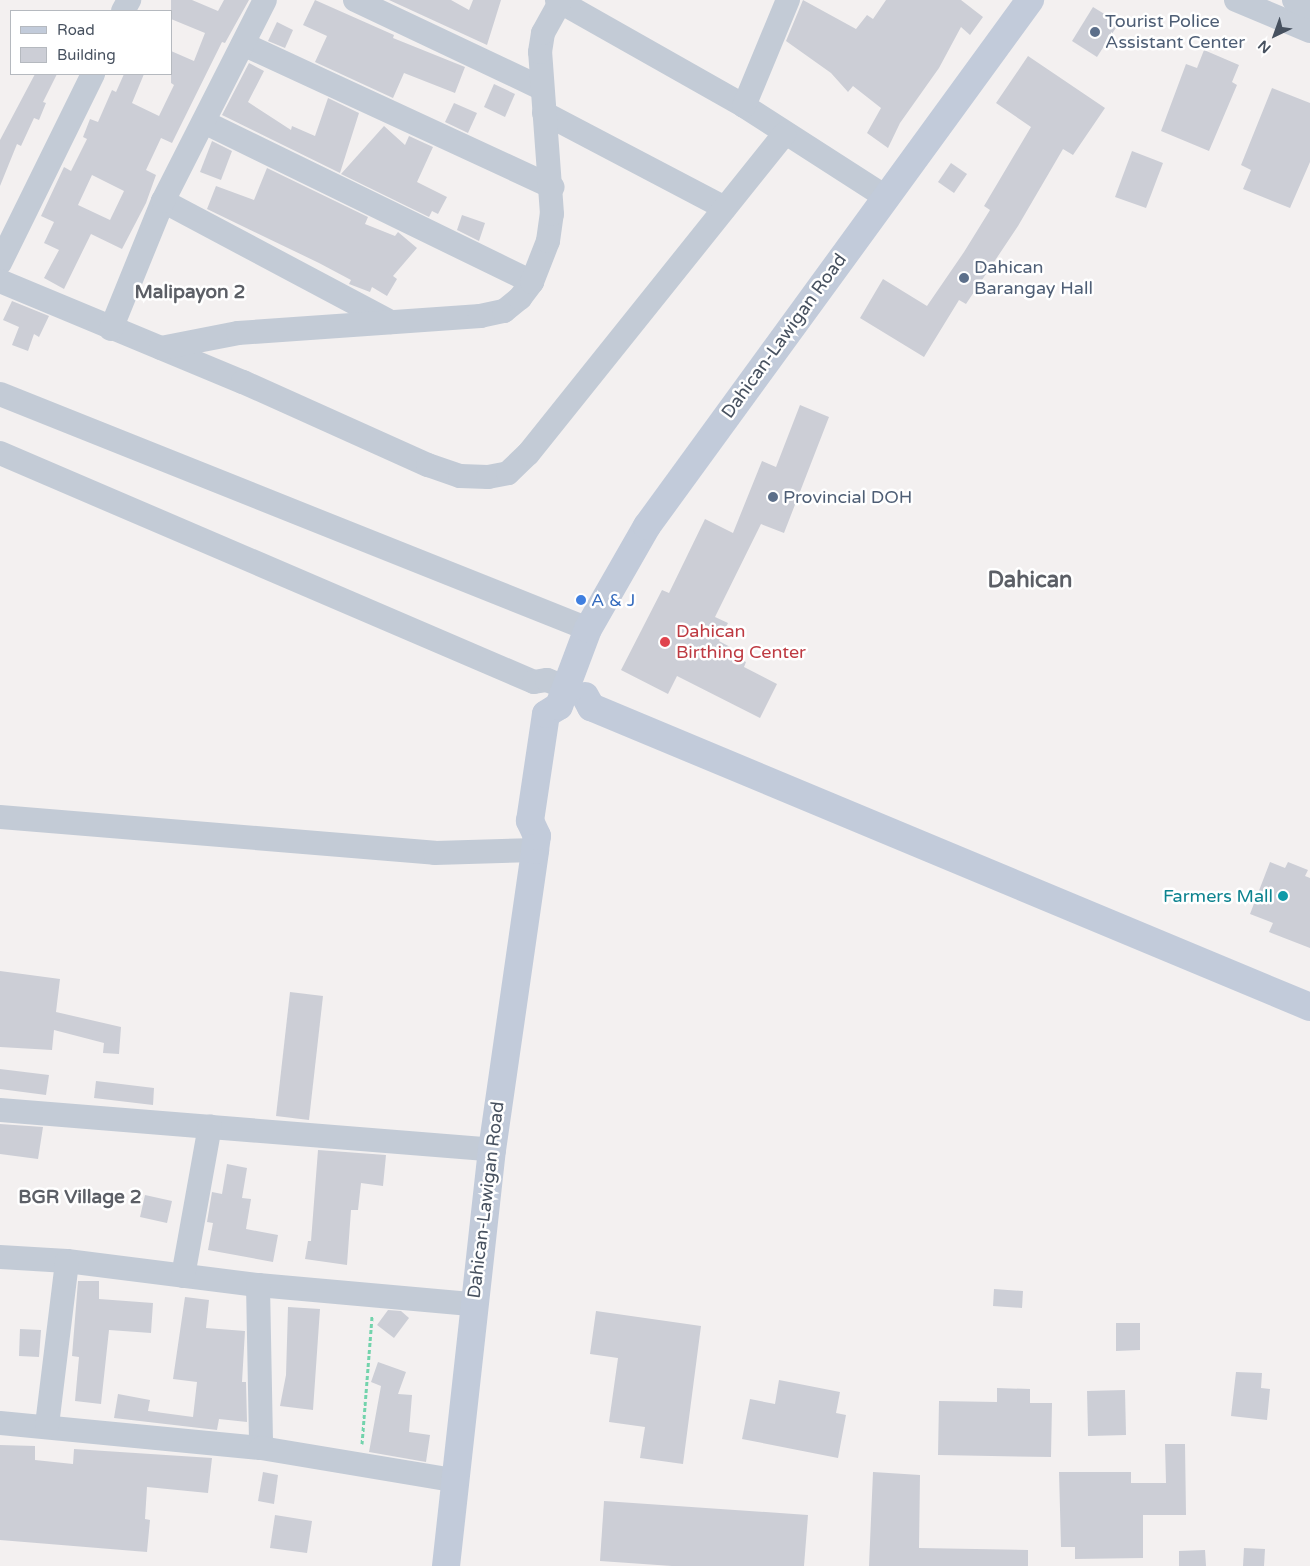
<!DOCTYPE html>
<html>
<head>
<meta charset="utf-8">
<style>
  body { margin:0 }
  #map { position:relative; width:1310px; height:1566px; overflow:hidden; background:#f3f0f0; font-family:"Varela Round",sans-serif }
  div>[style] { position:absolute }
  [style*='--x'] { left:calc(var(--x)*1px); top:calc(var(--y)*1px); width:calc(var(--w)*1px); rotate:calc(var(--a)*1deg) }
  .building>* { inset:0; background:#ccced6 }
  .path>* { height:3px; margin-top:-1.5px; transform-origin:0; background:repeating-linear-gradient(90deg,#72d3ac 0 4px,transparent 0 6.5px) }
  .minor>* { height:24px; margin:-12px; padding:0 12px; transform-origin:12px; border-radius:12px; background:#c3cbd6 }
  .secondary>* { height:28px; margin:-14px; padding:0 14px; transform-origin:14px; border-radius:14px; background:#c2cbda }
  .dots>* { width:14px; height:14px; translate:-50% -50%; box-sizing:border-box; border:2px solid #fff; border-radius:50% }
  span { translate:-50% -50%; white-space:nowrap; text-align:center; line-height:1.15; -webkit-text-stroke:5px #fff; paint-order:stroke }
  .service-label { font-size:18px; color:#4e5e75 }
  .left { translate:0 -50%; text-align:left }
  .street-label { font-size:18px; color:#47515f }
  .shop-label { font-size:18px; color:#366cbe }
  .health-label { font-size:18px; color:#be3a42 }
  .culture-label { font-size:18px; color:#0d838f }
  .right { translate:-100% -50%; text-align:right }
  .neighbourhood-label { font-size:19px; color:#5c5f66; font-weight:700 }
  .district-label { font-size:22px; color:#5c5f66; font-weight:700 }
  .legend { position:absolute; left:10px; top:10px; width:162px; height:65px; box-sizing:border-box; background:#fff; border:1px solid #b5b9bf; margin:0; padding:6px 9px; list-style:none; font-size:15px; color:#47515f }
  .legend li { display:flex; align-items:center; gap:10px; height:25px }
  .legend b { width:25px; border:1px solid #b5b9bf }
  .north { position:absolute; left:1250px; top:10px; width:50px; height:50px; -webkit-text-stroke:4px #fff; paint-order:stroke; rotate:222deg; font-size:14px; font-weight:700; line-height:20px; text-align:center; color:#47515f }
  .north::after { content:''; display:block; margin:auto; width:18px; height:22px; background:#47515f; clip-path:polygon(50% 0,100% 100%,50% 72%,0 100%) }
</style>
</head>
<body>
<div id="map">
  <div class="building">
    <i style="clip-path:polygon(evenodd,171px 0,192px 0,218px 11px,224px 0,249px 0,225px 43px,222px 42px,172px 143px,161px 138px,146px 170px,156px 175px,146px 203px,122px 249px,91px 234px,64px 289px,44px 278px,59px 250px,44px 243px,54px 222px,41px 216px,64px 167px,71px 171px,87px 139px,83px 137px,90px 119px,98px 122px,112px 90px,116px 92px,124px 74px,144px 74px,132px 103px,159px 116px,174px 85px,171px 83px,171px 51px,194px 61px,205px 33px,171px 19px,171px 0,92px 175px,124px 191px,110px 220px,78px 205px,92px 175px)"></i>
    <i style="clip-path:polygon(315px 0,394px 35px,393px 38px,465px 67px,455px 93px,404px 73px,393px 98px,315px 62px,327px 36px,303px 25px)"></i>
    <i style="clip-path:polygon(389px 0,451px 0,469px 10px,473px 0,501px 0,487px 45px)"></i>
    <i style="clip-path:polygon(803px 0,856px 29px,867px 15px,873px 19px,886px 0,961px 0,983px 17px,970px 35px,961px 27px,939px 68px,900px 123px,888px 148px,867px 133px,881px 108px,853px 86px,848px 92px,831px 73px,786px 41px)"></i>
    <i style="clip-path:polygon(1093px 7px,1119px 23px,1097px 57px,1072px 41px)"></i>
    <i style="clip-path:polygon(277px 22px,293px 30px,285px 48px,268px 41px)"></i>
    <i style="clip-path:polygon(1204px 50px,1239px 65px,1232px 82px,1237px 85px,1209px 151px,1161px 131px,1186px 64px,1197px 68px)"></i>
    <i style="clip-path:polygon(1028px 56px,1105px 108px,1073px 155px,1063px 149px,1018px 226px,966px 304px,959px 300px,924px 357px,860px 318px,883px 279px,927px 306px,964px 252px,990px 210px,984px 206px,1031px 127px,996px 103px)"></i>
    <i style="clip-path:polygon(249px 63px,264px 71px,248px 102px,291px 130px,292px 126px,315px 136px,328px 98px,359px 113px,340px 173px,222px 115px)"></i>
    <i style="clip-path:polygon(35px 74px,57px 74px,43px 102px,46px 103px,39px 120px,34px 118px,21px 146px,17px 144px,0 186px,0 140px)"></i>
    <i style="clip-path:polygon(494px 84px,515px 94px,505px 117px,484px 107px)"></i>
    <i style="clip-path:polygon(1272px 88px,1310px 103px,1310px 162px,1290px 208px,1243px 189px,1251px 170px,1241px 165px)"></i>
    <i style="clip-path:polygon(454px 103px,477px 113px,468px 133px,445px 122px)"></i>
    <i style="clip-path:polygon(384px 126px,405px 145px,409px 136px,433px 147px,417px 182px,447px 197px,438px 214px,432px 211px,429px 217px,341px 174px)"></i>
    <i style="clip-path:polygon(212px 141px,232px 151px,221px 180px,200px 172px)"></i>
    <i style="clip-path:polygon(1132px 151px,1163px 163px,1146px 208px,1115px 197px)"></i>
    <i style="clip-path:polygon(951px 163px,967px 174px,954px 193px,938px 182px)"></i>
    <i style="clip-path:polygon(267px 168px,368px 217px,365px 224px,395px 236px,398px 232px,417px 248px,393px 276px,397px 279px,387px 296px,372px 287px,370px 292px,349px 284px,351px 280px,319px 263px,207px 209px,216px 186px,254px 200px)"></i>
    <i style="clip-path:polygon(462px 215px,485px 223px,479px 241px,457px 230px)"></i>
    <i style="clip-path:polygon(12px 301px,49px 316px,39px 337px,34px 334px,28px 351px,12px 345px,19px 327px,3px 320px)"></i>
    <i style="clip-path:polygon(800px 405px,829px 417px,784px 533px,761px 524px,715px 617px,728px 623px,719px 641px,732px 648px,729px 653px,746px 662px,744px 667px,777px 684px,760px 718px,677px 676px,668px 694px,621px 670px,662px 590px,669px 593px,705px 519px,733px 533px,762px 461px,776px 467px)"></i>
    <i style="clip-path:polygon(1270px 862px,1285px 868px,1288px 862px,1308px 870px,1305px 876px,1310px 878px,1310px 948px,1269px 932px,1273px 923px,1250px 914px)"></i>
    <i style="clip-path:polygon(0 971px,60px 979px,56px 1012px,121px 1027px,119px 1054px,103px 1053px,104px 1043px,54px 1030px,52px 1050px,0 1047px)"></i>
    <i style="clip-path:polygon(290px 992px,323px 996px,309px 1120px,276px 1116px)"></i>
    <i style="clip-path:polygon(0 1069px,49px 1075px,46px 1095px,0 1089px)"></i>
    <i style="clip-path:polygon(96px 1081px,154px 1088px,153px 1105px,94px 1098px)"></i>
    <i style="clip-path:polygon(0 1124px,43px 1127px,38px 1159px,0 1154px)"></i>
    <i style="clip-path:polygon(318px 1150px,386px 1155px,383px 1186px,361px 1183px,358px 1210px,351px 1210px,347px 1265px,305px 1259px,308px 1241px,311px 1241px)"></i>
    <i style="clip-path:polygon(227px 1164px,247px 1168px,242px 1198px,251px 1199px,246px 1229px,278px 1235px,273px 1262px,208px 1250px,213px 1223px,207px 1222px,212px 1192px,222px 1194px)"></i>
    <i style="clip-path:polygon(145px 1195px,172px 1201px,167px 1223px,140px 1217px)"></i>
    <i style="clip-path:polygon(78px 1281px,99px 1281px,99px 1299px,153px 1303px,151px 1333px,109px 1330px,101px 1404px,75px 1401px,79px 1357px,72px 1356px)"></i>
    <i style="clip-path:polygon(994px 1289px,1023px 1291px,1022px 1308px,993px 1306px)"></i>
    <i style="clip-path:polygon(185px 1297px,209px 1300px,206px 1328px,245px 1331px,242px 1382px,246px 1382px,247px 1422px,219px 1419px,217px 1430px,114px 1418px,118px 1394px,150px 1400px,148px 1411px,193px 1417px,197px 1382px,173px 1379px)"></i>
    <i style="clip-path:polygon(288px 1307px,320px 1309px,313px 1410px,280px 1406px,286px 1375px)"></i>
    <i style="clip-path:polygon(388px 1310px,401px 1311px,409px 1318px,394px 1338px,377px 1325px)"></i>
    <i style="clip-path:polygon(596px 1311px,701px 1326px,683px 1464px,640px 1458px,645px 1427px,609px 1422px,618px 1358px,590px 1354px)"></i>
    <i style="clip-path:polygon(1116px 1323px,1140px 1323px,1140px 1350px,1116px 1351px)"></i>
    <i style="clip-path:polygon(20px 1329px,41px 1330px,39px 1357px,19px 1356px)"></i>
    <i style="clip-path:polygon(378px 1362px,406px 1372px,398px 1394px,412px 1395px,409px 1432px,430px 1435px,426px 1462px,369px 1452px,381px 1386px,371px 1382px)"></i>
    <i style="clip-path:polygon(1236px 1372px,1262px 1373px,1261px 1388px,1270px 1389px,1267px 1420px,1231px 1416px)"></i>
    <i style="clip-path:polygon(779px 1380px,840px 1392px,836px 1413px,846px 1415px,838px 1458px,742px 1439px,750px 1399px,775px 1404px)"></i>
    <i style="clip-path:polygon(997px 1388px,1030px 1389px,1030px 1403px,1052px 1403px,1051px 1457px,938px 1455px,939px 1401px,997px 1402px)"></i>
    <i style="clip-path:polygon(1125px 1390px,1126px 1435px,1088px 1436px,1087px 1391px)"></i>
    <i style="clip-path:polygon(1165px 1444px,1185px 1444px,1186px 1515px,1143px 1515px,1143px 1558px,1075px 1559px,1075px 1547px,1061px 1547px,1059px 1472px,1131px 1472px,1131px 1483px,1166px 1483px)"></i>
    <i style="clip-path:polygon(0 1445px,35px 1446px,35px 1460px,73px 1464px,74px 1449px,212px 1458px,208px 1493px,147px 1487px,145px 1519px,150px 1520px,147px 1552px,0 1540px)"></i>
    <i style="clip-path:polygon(263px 1472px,278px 1475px,274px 1504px,258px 1501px)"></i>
    <i style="clip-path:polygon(873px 1472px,920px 1475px,919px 1548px,1028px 1550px,1028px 1566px,869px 1566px)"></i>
    <i style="clip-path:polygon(604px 1501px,808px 1515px,804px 1566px,672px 1566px,600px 1561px)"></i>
    <i style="clip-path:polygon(275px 1515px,312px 1521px,307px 1553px,270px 1548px)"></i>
    <i style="clip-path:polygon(1244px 1548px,1265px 1549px,1264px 1566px,1243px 1566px)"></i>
    <i style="clip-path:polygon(1205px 1550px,1206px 1566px,1179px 1566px,1179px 1551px)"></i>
  </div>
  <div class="path">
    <i style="--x:362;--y:1444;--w:128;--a:-85.5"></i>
  </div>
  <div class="minor">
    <i style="--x:355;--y:0;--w:206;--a:25.3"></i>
    <i style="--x:557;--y:0;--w:215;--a:29.5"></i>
    <i style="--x:744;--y:106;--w:169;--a:32.7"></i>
    <i style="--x:1236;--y:0;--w:80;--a:22.7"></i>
    <i style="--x:1294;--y:0;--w:17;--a:24"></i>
    <i style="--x:123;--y:11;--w:13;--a:-61"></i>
    <i style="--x:243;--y:44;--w:341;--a:24.8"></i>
    <i style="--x:744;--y:106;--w:115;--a:-67.5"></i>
    <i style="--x:544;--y:113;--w:204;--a:27.7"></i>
    <i style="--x:204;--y:122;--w:365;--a:26"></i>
    <i style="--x:163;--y:201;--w:258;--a:28"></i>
    <i style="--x:0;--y:263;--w:211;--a:-63.8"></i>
    <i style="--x:0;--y:281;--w:263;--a:22.6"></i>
    <i style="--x:243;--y:382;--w:203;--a:24.2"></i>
    <i style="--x:428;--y:465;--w:34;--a:19"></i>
    <i style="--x:460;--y:476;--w:28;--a:2"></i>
    <i style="--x:488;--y:477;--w:20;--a:-11"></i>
    <i style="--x:508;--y:473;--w:28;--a:-44"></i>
    <i style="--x:528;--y:454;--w:410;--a:-51.3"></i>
    <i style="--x:111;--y:329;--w:138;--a:-67.9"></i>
    <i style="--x:163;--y:201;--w:225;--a:-63.1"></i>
    <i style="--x:161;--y:348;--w:78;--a:-11"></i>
    <i style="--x:238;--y:333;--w:243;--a:-4"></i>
    <i style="--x:480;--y:316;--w:25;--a:-12"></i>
    <i style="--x:504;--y:311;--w:21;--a:-39"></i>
    <i style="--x:520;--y:298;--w:20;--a:-53"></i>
    <i style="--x:532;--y:282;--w:44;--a:-68.7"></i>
    <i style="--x:548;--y:241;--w:27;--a:-82"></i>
    <i style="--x:552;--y:214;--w:162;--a:-94.2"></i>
    <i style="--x:540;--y:52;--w:19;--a:-81"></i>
    <i style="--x:543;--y:33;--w:35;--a:-61"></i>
    <i style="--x:0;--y:394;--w:633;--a:21.78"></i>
    <i style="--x:0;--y:453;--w:581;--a:23.21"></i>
    <i style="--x:534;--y:682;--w:13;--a:-9"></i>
    <i style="--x:547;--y:680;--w:18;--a:22"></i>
    <i style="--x:0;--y:817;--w:436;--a:4.7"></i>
    <i style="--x:435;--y:853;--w:100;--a:-1.7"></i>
    <i style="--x:0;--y:1110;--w:494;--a:4.6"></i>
    <i style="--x:0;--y:1257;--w:67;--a:3.4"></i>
    <i style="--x:67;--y:1261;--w:193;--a:7.2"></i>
    <i style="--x:258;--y:1285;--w:216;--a:5.1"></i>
    <i style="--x:183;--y:1276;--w:152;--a:-79.8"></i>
    <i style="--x:258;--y:1285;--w:163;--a:88.9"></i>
    <i style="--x:0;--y:1423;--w:262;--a:5.5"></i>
    <i style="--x:261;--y:1448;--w:195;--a:9.5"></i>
    <i style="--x:47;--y:1425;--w:165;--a:-83"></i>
  </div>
  <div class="secondary">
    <i style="--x:585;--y:696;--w:13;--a:61"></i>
    <i style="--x:591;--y:707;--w:779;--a:22.65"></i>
    <i style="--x:446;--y:1566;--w:419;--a:-83.7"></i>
    <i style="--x:492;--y:1150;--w:303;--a:-81.8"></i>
    <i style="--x:535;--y:850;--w:14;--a:-82"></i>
    <i style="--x:537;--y:836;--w:17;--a:-115"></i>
    <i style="--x:530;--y:821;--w:108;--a:-81.5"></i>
    <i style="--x:546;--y:714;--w:15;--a:-32"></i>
    <i style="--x:559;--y:706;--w:82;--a:-69.4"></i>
    <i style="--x:588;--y:629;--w:119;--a:-60.2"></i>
    <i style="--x:647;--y:526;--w:651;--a:-53.94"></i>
  </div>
  <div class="dots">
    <i style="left:1095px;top:32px;background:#5c6f8a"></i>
    <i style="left:964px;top:278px;background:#5c6f8a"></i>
    <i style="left:773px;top:497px;background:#5c6f8a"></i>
    <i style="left:581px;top:600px;background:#3f7fe0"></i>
    <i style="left:665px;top:642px;background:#e0444e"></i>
    <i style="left:1283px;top:896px;background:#0f9aa8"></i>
  </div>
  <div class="service-label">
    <span class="left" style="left:1105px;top:32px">Tourist Police<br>Assistant Center</span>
    <span class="left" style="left:974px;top:278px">Dahican<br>Barangay Hall</span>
    <span class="left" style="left:783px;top:497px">Provincial DOH</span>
  </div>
  <div class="street-label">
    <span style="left:784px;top:336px;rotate:-54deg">Dahican-Lawigan Road</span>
    <span style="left:486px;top:1200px;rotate:-83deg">Dahican-Lawigan Road</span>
  </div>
  <div class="shop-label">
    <span class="left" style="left:591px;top:600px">A &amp; J</span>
  </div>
  <div class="health-label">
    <span class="left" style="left:676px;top:642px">Dahican<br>Birthing Center</span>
  </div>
  <div class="culture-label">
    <span class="right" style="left:1273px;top:896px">Farmers Mall</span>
  </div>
  <div class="neighbourhood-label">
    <span style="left:190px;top:293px">Malipayon 2</span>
    <span style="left:80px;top:1198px">BGR Village 2</span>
  </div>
  <div class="district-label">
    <span style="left:1030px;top:581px">Dahican</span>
  </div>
  <ul class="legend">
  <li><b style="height:6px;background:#c2cbda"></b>Road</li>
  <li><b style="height:14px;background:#ccced6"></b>Building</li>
  </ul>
  <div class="north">N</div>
</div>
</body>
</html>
